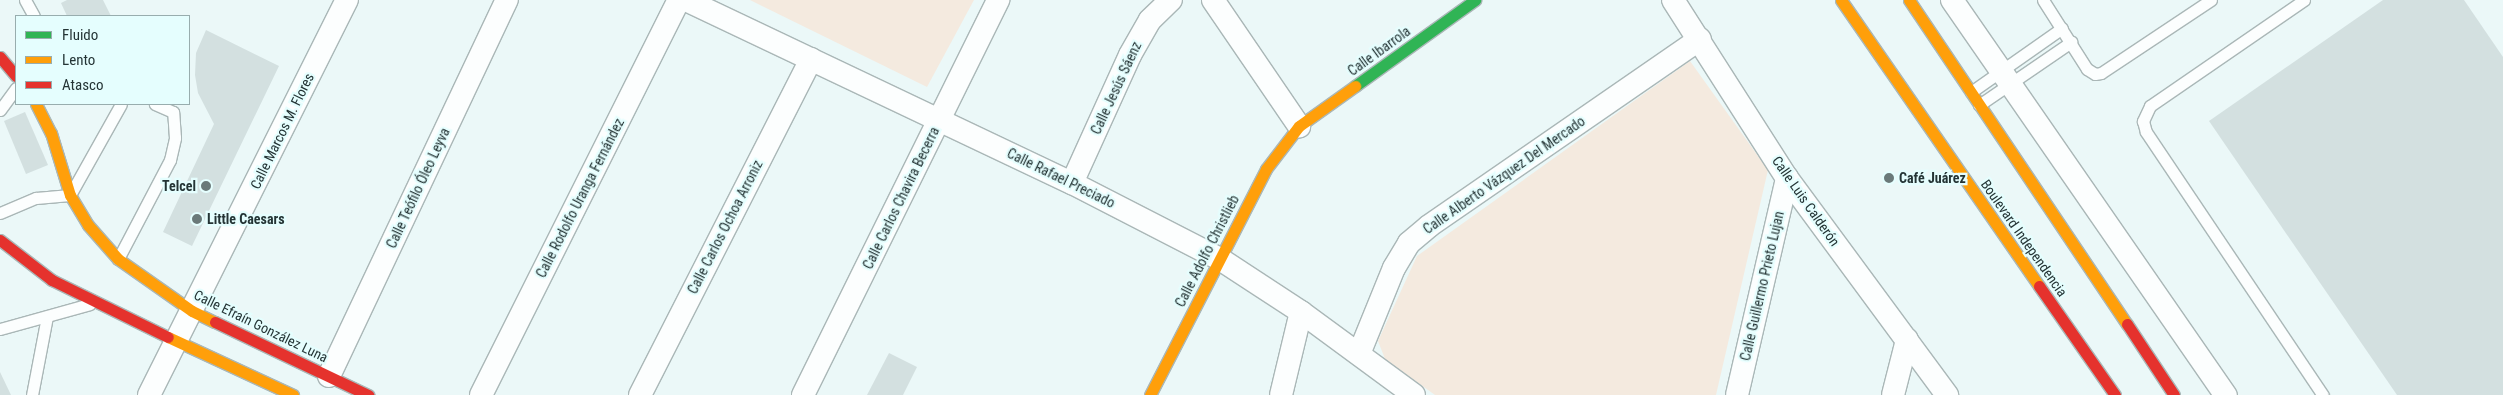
<!DOCTYPE html>
<html>
<head>
<meta charset="utf-8">
<style>
  body { margin:0 }
  #map { position:relative; width:2503px; height:395px; overflow:hidden; background:#ebf8f8; font-family:"Roboto Condensed",sans-serif }
  div>[style] { position:absolute }
  [style*='--x'] { left:calc(var(--x)*1px); top:calc(var(--y)*1px); width:calc(var(--w)*1px); rotate:calc(var(--a)*1deg) }
  .green>* { inset:0; background:#f4eadf }
  .building>* { inset:0; background:#d3e0e0 }
  .roads { filter:drop-shadow(1px 0 #aab7b7) drop-shadow(-1px 0 #aab7b7) drop-shadow(0 1px #aab7b7) drop-shadow(0 -1px #aab7b7) }
  .lane>* { height:11px; margin:-5.5px; padding:0 5.5px; transform-origin:5.5px; border-radius:5.5px; background:#fcfefe }
  .street>* { height:22px; margin:-11px; padding:0 11px; transform-origin:11px; border-radius:11px; background:#fcfefe }
  .fast>* { height:11px; margin:-5.5px; padding:0 5.5px; transform-origin:5.5px; border-radius:5.5px; background:#30b455 }
  .slow>* { height:11px; margin:-5.5px; padding:0 5.5px; transform-origin:5.5px; border-radius:5.5px; background:#ff9f0a }
  .jam>* { height:11px; margin:-5.5px; padding:0 5.5px; transform-origin:5.5px; border-radius:5.5px; background:#e5322d }
  .dots>* { width:14px; height:14px; translate:-50% -50%; box-sizing:border-box; border:2px solid #e5fefe; border-radius:50% }
  span { translate:-50% -50%; white-space:nowrap; text-align:center; line-height:1.15; -webkit-text-stroke:4.5px #e5fefe; paint-order:stroke }
  .street-label { font-size:14px; color:#243435 }
  .poi-label { font-size:14px; color:#243435; font-weight:700 }
  .left { translate:0 -50%; text-align:left }
  .right { translate:-100% -50%; text-align:right }
  .legend { position:absolute; left:15px; top:15px; width:175px; height:90px; box-sizing:border-box; background:#e5fefe; border:1px solid #98adae; margin:0; padding:6px 9px; list-style:none; font-size:15px; color:#243435 }
  .legend li { display:flex; align-items:center; gap:10px; height:25px }
  .legend b { width:25px; border:1px solid #98adae }
</style>
</head>
<body>
<div id="map">
  <div class="green">
    <i style="clip-path:polygon(750px 0,974px 0,927px 87px)"></i>
    <i style="clip-path:polygon(1690px 61px,1768px 170px,1716px 395px,1435px 395px,1385px 359px,1378px 341px,1417px 256px)"></i>
  </div>
  <div class="building">
    <i style="clip-path:polygon(67px 0,103px 0,111px 16px,67px 16px,61px 3px)"></i>
    <i style="clip-path:polygon(2383px 0,2464px 0,2503px 57px,2503px 395px,2397px 395px,2209px 121px)"></i>
    <i style="clip-path:polygon(206px 30px,279px 66px,192px 246px,163px 232px,214px 124px,198px 93px,195px 75px,196px 53px)"></i>
    <i style="clip-path:polygon(25px 112px,48px 165px,26px 174px,4px 121px)"></i>
    <i style="clip-path:polygon(889px 353px,917px 367px,903px 395px,867px 395px)"></i>
    <i style="clip-path:polygon(0 372px,11px 395px,0 395px)"></i>
  </div>
  <div class="roads">
    <div class="lane">
      <i style="--x:25;--y:0;--w:18;--a:61"></i>
      <i style="--x:2043;--y:0;--w:82;--a:57.5"></i>
      <i style="--x:2087;--y:69;--w:9;--a:32"></i>
      <i style="--x:2095;--y:74;--w:6;--a:-9"></i>
      <i style="--x:2101;--y:73;--w:132;--a:-33.6"></i>
      <i style="--x:2304;--y:0;--w:187;--a:145.5"></i>
      <i style="--x:2150;--y:106;--w:17;--a:115"></i>
      <i style="--x:2143;--y:121;--w:11;--a:75"></i>
      <i style="--x:2146;--y:132;--w:317;--a:56.1"></i>
      <i style="--x:1971;--y:92;--w:111;--a:-35.1"></i>
      <i style="--x:1979;--y:105;--w:112;--a:-34.4"></i>
      <i style="--x:0;--y:110;--w:27;--a:-54"></i>
      <i style="--x:0;--y:213;--w:39;--a:-23"></i>
      <i style="--x:36;--y:198;--w:34;--a:-5"></i>
      <i style="--x:70;--y:195;--w:104;--a:-60.7"></i>
      <i style="--x:118;--y:259;--w:112;--a:-62.3"></i>
      <i style="--x:170;--y:160;--w:23;--a:-77"></i>
      <i style="--x:175;--y:138;--w:26;--a:-94"></i>
      <i style="--x:173;--y:112;--w:20;--a:-156"></i>
      <i style="--x:0;--y:329;--w:93;--a:-15.5"></i>
      <i style="--x:32;--y:395;--w:80;--a:-79.2"></i>
    </div>
    <div class="street">
      <i style="--x:686;--y:0;--w:427;--a:25.4"></i>
      <i style="--x:1072;--y:183;--w:166;--a:27.2"></i>
      <i style="--x:1220;--y:259;--w:97;--a:33.2"></i>
      <i style="--x:1301;--y:312;--w:140;--a:36.3"></i>
      <i style="--x:1213;--y:0;--w:153;--a:55.7"></i>
      <i style="--x:1673;--y:0;--w:211;--a:57.4"></i>
      <i style="--x:1787;--y:178;--w:270;--a:53.6"></i>
      <i style="--x:1952;--y:0;--w:481;--a:55.3"></i>
      <i style="--x:1072;--y:183;--w:141;--a:-65.6"></i>
      <i style="--x:1130;--y:55;--w:40;--a:-60.3"></i>
      <i style="--x:1150;--y:20;--w:29;--a:-44"></i>
      <i style="--x:1359;--y:354;--w:93;--a:-67.9"></i>
      <i style="--x:1394;--y:268;--w:29;--a:-59"></i>
      <i style="--x:1409;--y:243;--w:26;--a:-40"></i>
      <i style="--x:1429;--y:226;--w:329;--a:-34.6"></i>
      <i style="--x:329;--y:376;--w:416;--a:-64.7"></i>
      <i style="--x:149;--y:395;--w:442;--a:-63.4"></i>
      <i style="--x:481;--y:395;--w:442;--a:-63.4"></i>
      <i style="--x:640;--y:395;--w:377;--a:-63"></i>
      <i style="--x:803;--y:395;--w:441;--a:-63.7"></i>
      <i style="--x:1281;--y:395;--w:85;--a:-76.5"></i>
      <i style="--x:1737;--y:395;--w:223;--a:-77"></i>
      <i style="--x:1893;--y:395;--w:57;--a:-75.7"></i>
    </div>
    <div class="fast">
      <i style="--x:1355;--y:86;--w:148;--a:-35.6"></i>
    </div>
    <div class="slow">
      <i style="--x:1841;--y:0;--w:348;--a:55.3"></i>
      <i style="--x:1909;--y:0;--w:391;--a:56.1"></i>
      <i style="--x:36;--y:104;--w:33;--a:63"></i>
      <i style="--x:51;--y:133;--w:65;--a:73"></i>
      <i style="--x:70;--y:195;--w:35;--a:59"></i>
      <i style="--x:88;--y:225;--w:45;--a:48.6"></i>
      <i style="--x:118;--y:259;--w:90;--a:35.1"></i>
      <i style="--x:192;--y:311;--w:25;--a:26"></i>
      <i style="--x:168;--y:337;--w:138;--a:24.9"></i>
      <i style="--x:1150;--y:395;--w:254;--a:-62.8"></i>
      <i style="--x:1266;--y:169;--w:54;--a:-52.5"></i>
      <i style="--x:1299;--y:126;--w:69;--a:-35.5"></i>
    </div>
    <div class="jam">
      <i style="--x:0;--y:57;--w:25;--a:50"></i>
      <i style="--x:0;--y:240;--w:66;--a:37.6"></i>
      <i style="--x:52;--y:280;--w:129;--a:26.2"></i>
      <i style="--x:2039;--y:286;--w:133;--a:55.1"></i>
      <i style="--x:215;--y:322;--w:170;--a:25.5"></i>
      <i style="--x:2127;--y:324;--w:85;--a:56.5"></i>
    </div>
  </div>
  <div class="dots">
    <i style="left:1889px;top:178px;background:#6a7979"></i>
    <i style="left:206px;top:186px;background:#6a7979"></i>
    <i style="left:197px;top:219px;background:#6a7979"></i>
  </div>
  <div class="street-label">
    <span style="left:1379px;top:51px;rotate:-36deg">Calle Ibarrola</span>
    <span style="left:1116px;top:88px;rotate:-65deg">Calle Jesús Sáenz</span>
    <span style="left:282px;top:131px;rotate:-64deg">Calle Marcos M. Flores</span>
    <span style="left:1504px;top:175px;rotate:-35deg">Calle Alberto Vázquez Del Mercado</span>
    <span style="left:1061px;top:178px;rotate:26deg">Calle Rafael Preciado</span>
    <span style="left:418px;top:188px;rotate:-65deg">Calle Teófilo Óleo Leyva</span>
    <span style="left:580px;top:198px;rotate:-63deg">Calle Rodolfo Uranga Fernández</span>
    <span style="left:901px;top:198px;rotate:-64deg">Calle Carlos Chavira Becerra</span>
    <span style="left:1806px;top:201px;rotate:55deg">Calle Luis Calderón</span>
    <span style="left:725px;top:227px;rotate:-63deg">Calle Carlos Ochoa Arroniz</span>
    <span style="left:2024px;top:238px;rotate:55deg">Boulevard Independencia</span>
    <span style="left:1207px;top:251px;rotate:-63deg">Calle Adolfo Christlieb</span>
    <span style="left:1762px;top:286px;rotate:-77deg">Calle Guillermo Prieto Lujan</span>
    <span style="left:261px;top:326px;rotate:26deg">Calle Efraín González Luna</span>
  </div>
  <div class="poi-label">
    <span class="left" style="left:1899px;top:178px">Café Juárez</span>
    <span class="right" style="left:196px;top:186px">Telcel</span>
    <span class="left" style="left:207px;top:219px">Little Caesars</span>
  </div>
  <ul class="legend">
  <li><b style="height:6px;background:#30b455"></b>Fluido</li>
  <li><b style="height:6px;background:#ff9f0a"></b>Lento</li>
  <li><b style="height:6px;background:#e5322d"></b>Atasco</li>
  </ul>
</div>
</body>
</html>
